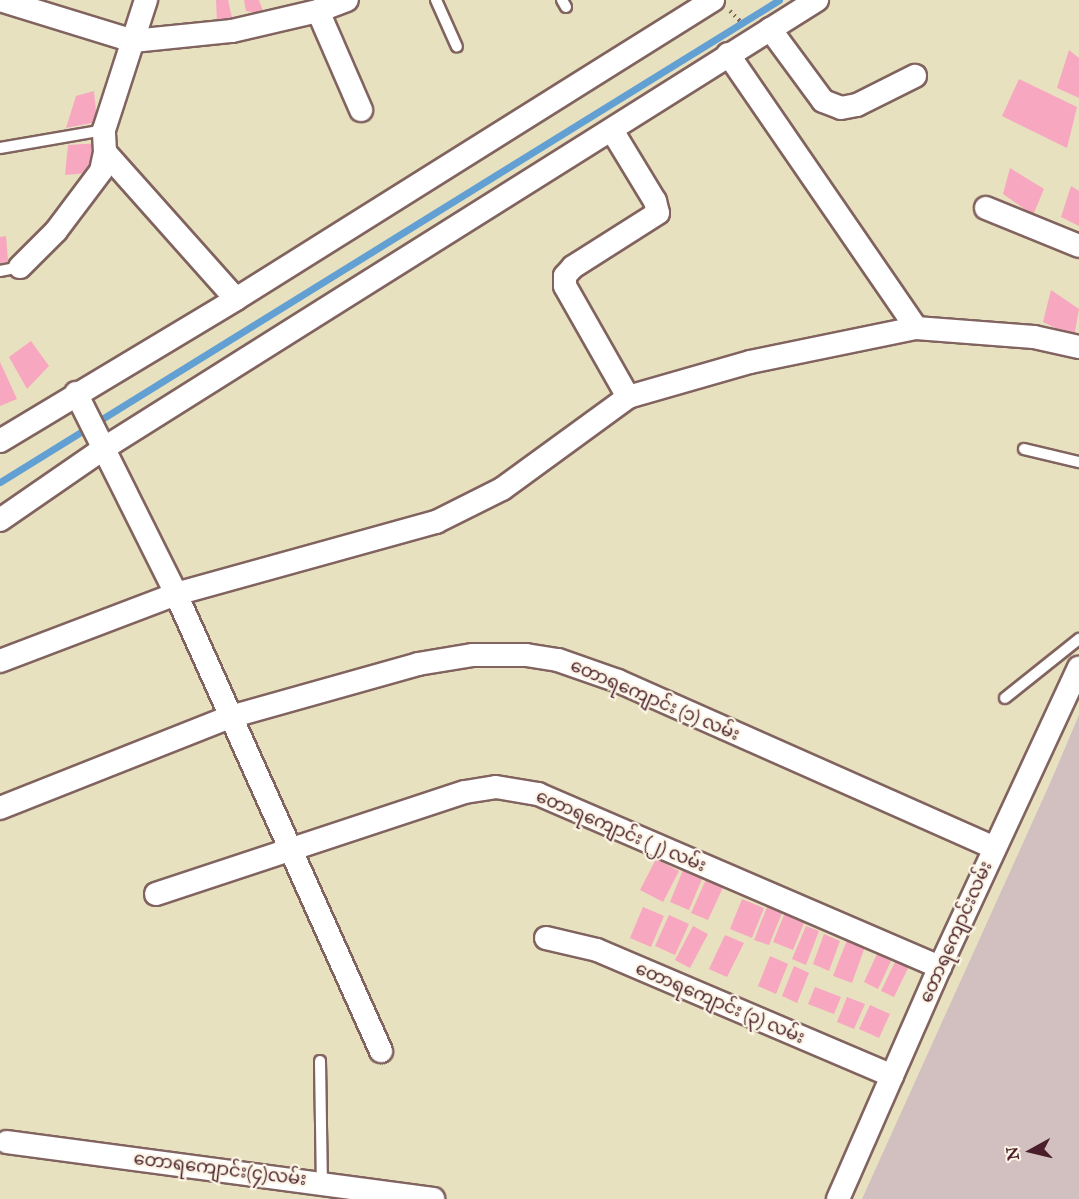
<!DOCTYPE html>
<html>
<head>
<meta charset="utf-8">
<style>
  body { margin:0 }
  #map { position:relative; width:1079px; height:1199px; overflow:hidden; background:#e8e1bf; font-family:"IM FELL Great Primer","Noto Sans Myanmar",serif }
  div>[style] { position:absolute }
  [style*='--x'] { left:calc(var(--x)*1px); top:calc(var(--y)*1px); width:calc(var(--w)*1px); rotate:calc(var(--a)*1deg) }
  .industrial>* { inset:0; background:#d2bfc0 }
  .stream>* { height:7px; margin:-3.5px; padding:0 3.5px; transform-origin:3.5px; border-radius:3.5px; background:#62a0d3 }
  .building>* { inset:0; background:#f7a7c0 }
  .path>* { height:4px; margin-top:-2px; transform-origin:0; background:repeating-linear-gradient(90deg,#81635f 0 1.5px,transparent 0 6px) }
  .roads { filter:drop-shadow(2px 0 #81635f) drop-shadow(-2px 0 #81635f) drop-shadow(0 2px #81635f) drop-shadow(0 -2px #81635f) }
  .service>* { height:10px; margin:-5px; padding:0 5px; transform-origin:5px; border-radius:5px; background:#fff }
  .minor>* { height:22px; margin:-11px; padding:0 11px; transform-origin:11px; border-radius:11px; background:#fff }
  span { translate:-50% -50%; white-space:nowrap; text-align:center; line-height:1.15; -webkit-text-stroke:4.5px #fcf5e5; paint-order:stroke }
  .street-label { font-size:18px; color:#4a1f2b }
  .north { position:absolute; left:1001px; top:1121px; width:60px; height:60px; -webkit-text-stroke:4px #fcf5e5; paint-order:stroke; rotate:262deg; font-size:16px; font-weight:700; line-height:24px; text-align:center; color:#4a1f2b }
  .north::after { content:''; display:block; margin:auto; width:21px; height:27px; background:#4a1f2b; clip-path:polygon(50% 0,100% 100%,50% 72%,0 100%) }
</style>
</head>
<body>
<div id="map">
  <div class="industrial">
    <i style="clip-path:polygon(1079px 715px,1079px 1199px,862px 1199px,1051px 781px)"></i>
  </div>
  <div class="stream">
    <i style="--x:0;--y:482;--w:916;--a:-31.75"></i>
  </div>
  <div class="building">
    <i style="clip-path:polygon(216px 0,228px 0,233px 22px,217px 22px)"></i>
    <i style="clip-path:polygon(244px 0,259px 0,264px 14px,246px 11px)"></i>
    <i style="clip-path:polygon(1069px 50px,1079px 58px,1079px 98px,1057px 88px)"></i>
    <i style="clip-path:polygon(1019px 79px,1077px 107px,1067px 148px,1002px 116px)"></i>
    <i style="clip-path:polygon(94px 91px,97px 122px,66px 128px,76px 96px)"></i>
    <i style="clip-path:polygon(100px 143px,88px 173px,65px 175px,68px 145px)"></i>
    <i style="clip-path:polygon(1010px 168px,1044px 189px,1033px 215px,1003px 194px)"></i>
    <i style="clip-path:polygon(1071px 186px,1079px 191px,1079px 226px,1061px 217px)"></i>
    <i style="clip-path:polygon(6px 236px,8px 261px,0 264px,0 237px)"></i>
    <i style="clip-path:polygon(1051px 290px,1079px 309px,1074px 337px,1043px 322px)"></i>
    <i style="clip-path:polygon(31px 341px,49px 366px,27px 389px,9px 357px)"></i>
    <i style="clip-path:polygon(0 362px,17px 399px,0 406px)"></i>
    <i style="clip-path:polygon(656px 859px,679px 871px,663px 902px,640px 890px)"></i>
    <i style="clip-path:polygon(683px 870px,702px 879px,689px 910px,670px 902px)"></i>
    <i style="clip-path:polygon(708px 875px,725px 883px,708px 920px,691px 913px)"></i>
    <i style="clip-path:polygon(742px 899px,764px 908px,752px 938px,730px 929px)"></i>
    <i style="clip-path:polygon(643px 907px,664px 916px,651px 947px,630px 938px)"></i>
    <i style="clip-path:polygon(767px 907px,782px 913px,769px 945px,754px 940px)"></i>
    <i style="clip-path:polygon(786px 910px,806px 918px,793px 950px,773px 942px)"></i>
    <i style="clip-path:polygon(669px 915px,689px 924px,675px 955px,655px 946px)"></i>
    <i style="clip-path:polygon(693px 926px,708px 934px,690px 968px,675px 960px)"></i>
    <i style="clip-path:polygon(806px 926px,819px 931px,806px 965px,792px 959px)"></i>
    <i style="clip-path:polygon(824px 934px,840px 941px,829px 971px,813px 964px)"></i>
    <i style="clip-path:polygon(725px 935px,744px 943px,727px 977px,709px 969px)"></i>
    <i style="clip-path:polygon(849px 935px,867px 941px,852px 983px,833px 976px)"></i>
    <i style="clip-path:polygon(877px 954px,891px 961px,878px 989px,864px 982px)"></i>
    <i style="clip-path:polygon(770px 956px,788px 964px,776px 994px,758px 986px)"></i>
    <i style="clip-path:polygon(896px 960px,909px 966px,894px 997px,881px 991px)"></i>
    <i style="clip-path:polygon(794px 966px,809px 973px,797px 1003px,782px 996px)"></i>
    <i style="clip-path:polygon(815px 987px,841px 997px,834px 1014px,808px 1004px)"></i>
    <i style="clip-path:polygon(847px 997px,865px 1004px,854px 1029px,837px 1022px)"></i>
    <i style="clip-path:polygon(870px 1005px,890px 1014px,879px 1038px,859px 1029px)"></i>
  </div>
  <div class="path">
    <i style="--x:730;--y:11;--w:17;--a:45"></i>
  </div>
  <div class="roads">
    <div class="service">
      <i style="--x:436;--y:0;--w:51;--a:65.9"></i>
      <i style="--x:562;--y:0;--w:8;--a:60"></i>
      <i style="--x:0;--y:148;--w:106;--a:-9.8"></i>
      <i style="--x:0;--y:271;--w:20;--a:-11"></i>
      <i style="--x:1024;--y:449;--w:57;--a:13.3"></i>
      <i style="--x:1005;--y:698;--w:95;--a:-38.6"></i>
      <i style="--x:320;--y:1061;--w:121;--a:89.1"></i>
    </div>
    <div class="minor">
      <i style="--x:0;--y:0;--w:139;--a:17.1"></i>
      <i style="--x:133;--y:41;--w:100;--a:-5.8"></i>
      <i style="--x:232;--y:31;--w:88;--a:-13.1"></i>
      <i style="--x:318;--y:11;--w:31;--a:-21"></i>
      <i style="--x:318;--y:11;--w:108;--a:66.5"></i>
      <i style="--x:770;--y:29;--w:89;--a:53.6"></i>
      <i style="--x:823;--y:101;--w:19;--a:21"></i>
      <i style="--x:841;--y:108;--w:16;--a:-11"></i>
      <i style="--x:857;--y:105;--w:65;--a:-26.6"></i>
      <i style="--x:728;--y:54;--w:332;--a:55.5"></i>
      <i style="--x:613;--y:132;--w:81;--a:58.7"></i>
      <i style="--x:655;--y:201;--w:12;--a:76"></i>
      <i style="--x:658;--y:213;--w:101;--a:147.6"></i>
      <i style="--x:573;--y:267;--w:12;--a:132"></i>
      <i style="--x:565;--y:276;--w:10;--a:90"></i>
      <i style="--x:565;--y:286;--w:128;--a:60.4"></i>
      <i style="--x:105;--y:152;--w:197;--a:48.3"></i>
      <i style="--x:986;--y:208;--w:100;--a:22.2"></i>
      <i style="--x:20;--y:267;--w:51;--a:-45"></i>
      <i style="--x:56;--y:231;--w:75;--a:-53.1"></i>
      <i style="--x:101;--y:171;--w:19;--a:-78"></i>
      <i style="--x:105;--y:152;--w:22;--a:-93"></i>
      <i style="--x:104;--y:130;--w:137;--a:-72.1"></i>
      <i style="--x:76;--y:393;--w:225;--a:63.5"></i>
      <i style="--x:176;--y:594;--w:501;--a:65.84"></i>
      <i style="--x:0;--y:441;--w:275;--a:-31"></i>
      <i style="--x:236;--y:299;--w:563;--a:-32.08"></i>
      <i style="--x:0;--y:520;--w:129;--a:-34.6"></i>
      <i style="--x:106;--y:447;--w:840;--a:-32.16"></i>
      <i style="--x:0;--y:661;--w:188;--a:-20.8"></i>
      <i style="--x:176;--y:594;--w:270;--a:-15.5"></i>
      <i style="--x:436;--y:522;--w:74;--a:-26.6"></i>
      <i style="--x:502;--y:489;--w:156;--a:-36.1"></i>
      <i style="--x:628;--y:397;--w:127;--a:-16"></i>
      <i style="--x:750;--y:362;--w:169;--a:-11.6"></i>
      <i style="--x:916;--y:328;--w:118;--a:4.4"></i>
      <i style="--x:1034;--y:337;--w:46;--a:12.5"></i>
      <i style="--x:0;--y:808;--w:247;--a:-21.6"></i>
      <i style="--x:230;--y:717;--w:195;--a:-15.7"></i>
      <i style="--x:418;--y:664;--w:56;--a:-9.3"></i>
      <i style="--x:473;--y:655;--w:53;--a:0"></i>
      <i style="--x:526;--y:655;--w:32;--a:9"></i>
      <i style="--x:558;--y:660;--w:64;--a:19.3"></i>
      <i style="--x:618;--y:681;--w:411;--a:23.9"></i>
      <i style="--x:156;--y:894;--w:325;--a:-18.3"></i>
      <i style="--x:465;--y:792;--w:31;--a:-9"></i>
      <i style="--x:496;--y:787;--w:43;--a:9.5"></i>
      <i style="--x:538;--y:794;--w:438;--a:23.3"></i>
      <i style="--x:546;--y:938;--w:52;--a:13.2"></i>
      <i style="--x:597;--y:950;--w:321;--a:23.1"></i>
      <i style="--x:7;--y:1142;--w:430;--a:7.6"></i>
      <i style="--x:838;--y:1199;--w:253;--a:-66.3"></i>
      <i style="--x:940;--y:967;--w:330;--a:-65.1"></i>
    </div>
  </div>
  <div class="street-label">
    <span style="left:655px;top:700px;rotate:23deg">တောရကျောင်း (၁) လမ်း</span>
    <span style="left:621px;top:831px;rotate:23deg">တောရကျောင်း (၂) လမ်း</span>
    <span style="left:956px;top:932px;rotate:-66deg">တောရကျောင်းလမ်း</span>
    <span style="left:720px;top:1003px;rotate:23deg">တောရကျောင်း (၃) လမ်း</span>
    <span style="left:220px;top:1169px;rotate:7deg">တောရကျောင်း(၄)လမ်း</span>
  </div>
  <div class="north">N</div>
</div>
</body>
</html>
